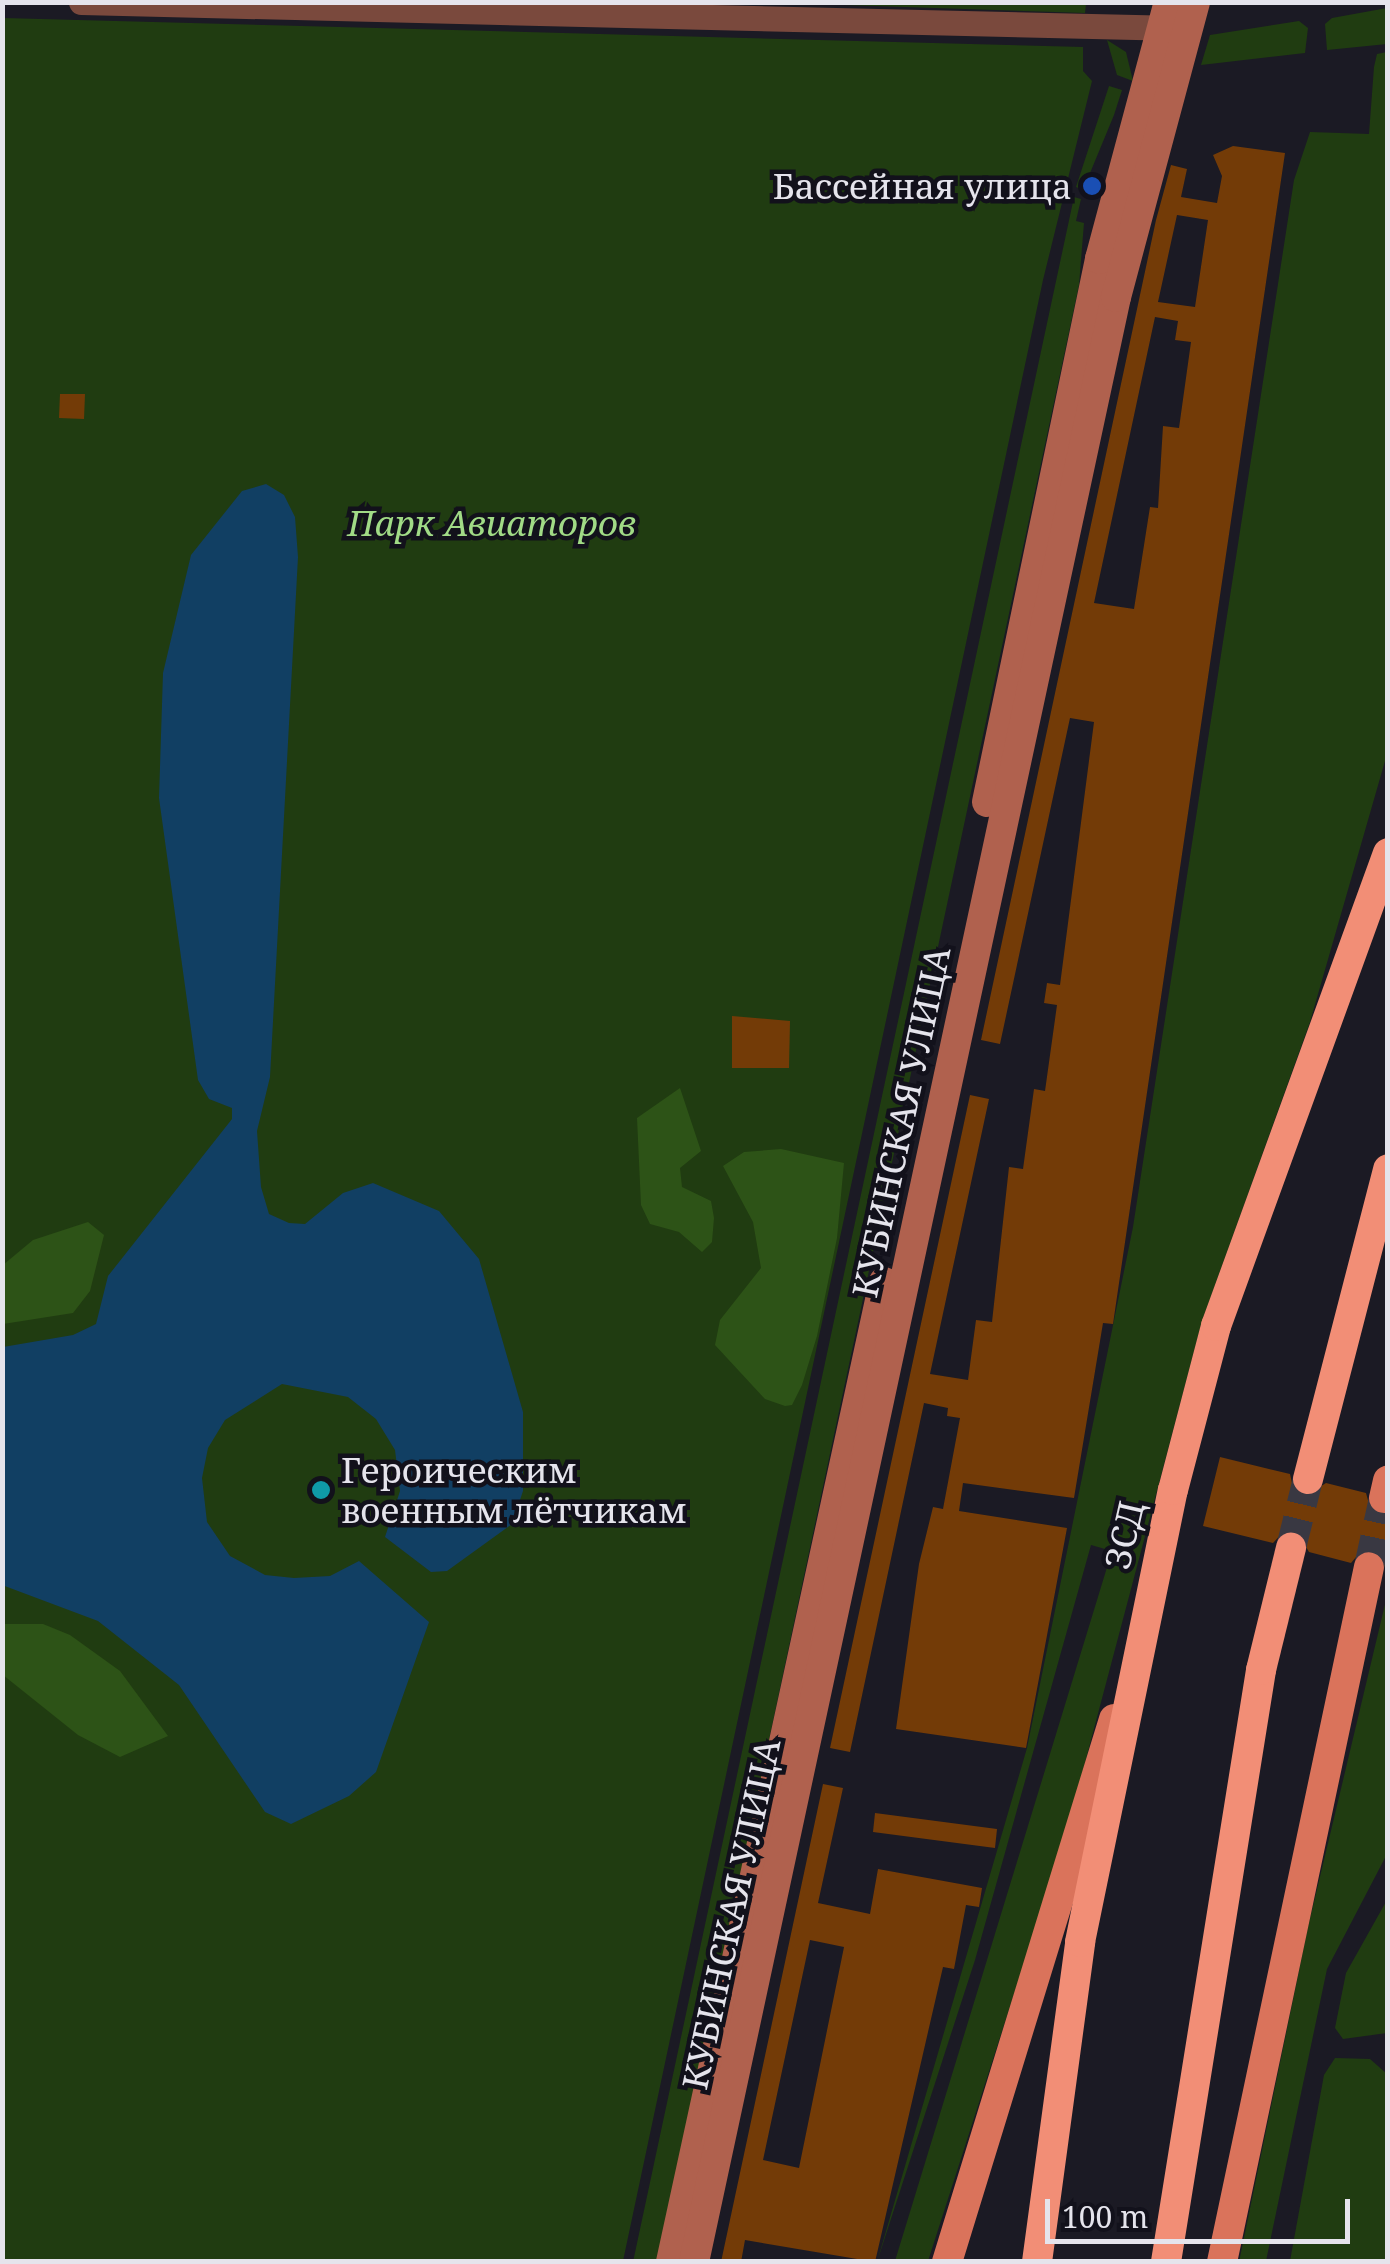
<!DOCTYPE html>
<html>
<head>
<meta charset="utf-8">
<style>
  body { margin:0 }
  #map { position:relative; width:1390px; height:2264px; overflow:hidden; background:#1b1a24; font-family:"Noto Serif",serif }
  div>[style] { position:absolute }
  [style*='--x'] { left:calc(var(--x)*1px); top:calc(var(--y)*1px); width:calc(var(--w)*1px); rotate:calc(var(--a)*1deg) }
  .green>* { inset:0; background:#203c11 }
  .forest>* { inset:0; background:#2d5317 }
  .water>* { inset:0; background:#113f63 }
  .building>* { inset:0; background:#733b07 }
  .primary-tunnel>* { height:30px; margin-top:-15px; transform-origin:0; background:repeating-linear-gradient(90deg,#393842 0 30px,transparent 0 45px) }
  .highway-tunnel>* { height:30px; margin-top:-15px; transform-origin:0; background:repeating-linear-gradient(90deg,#393842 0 30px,transparent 0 45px) }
  .street>* { height:25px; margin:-12.5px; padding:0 12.5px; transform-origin:12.5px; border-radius:12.5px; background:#7a493d }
  .secondary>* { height:30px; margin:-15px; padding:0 15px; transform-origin:15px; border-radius:15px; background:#b0614e }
  .primary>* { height:30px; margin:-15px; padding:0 15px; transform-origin:15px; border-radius:15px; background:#da735b }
  .highway>* { height:30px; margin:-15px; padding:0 15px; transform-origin:15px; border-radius:15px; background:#f28e76 }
  .dots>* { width:28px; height:28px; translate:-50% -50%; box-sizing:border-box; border:5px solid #12111b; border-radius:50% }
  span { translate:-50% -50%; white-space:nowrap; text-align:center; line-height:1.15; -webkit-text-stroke:9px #12111b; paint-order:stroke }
  .poi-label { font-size:35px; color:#e5e4ec }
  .right { translate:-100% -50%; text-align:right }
  .left { translate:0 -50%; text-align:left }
  .park-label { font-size:35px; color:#a1db86; font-style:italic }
  .street-label { font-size:35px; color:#e5e4ec }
  .frame { position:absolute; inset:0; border:5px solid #e5e4ec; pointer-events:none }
  .scale { position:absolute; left:1045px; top:2199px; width:305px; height:45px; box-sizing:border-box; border:5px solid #e5e4ec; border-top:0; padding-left:12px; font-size:30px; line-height:35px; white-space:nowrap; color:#e5e4ec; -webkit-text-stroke:8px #12111b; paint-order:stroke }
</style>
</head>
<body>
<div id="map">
  <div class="green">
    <i style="clip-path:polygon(784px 3px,979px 2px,1086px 4px,1085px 13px)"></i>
    <i style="clip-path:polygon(1387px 8px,1387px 44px,1327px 50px,1325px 24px,1332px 18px)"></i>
    <i style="clip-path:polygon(3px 18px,1083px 47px,1083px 71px,1092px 81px,1043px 280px,623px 2261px,3px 2261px)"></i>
    <i style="clip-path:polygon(1299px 21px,1308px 28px,1305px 53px,1201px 65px,1210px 35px)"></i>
    <i style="clip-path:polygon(1107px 40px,1126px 52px,1133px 81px,1117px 75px)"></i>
    <i style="clip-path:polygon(1387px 52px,1387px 754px,1310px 1022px,1202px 1321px,1069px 1823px,928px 2261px,895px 2261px,1112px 1551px,1091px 1545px,975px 1960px,877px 2262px,1027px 1748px,1133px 1227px,1294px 180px,1310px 132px,1369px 134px,1374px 67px,1377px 54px)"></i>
    <i style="clip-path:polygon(1109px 86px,1122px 90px,1114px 115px,1083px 190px,1076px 187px)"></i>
    <i style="clip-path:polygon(1074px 197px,1081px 199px,1076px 221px,1084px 223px,1079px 285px,658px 2261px,633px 2262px)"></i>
    <i style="clip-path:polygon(1387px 1596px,1387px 1854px,1327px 1969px,1266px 2261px,1239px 2262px,1308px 1927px)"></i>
    <i style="clip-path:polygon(1387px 1900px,1387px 2033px,1343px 2039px,1335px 2028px,1346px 1973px)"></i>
    <i style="clip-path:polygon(1335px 2058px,1370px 2059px,1387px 2074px,1387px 2261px,1290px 2261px,1324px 2075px)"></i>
  </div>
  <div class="forest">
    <i style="clip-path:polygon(680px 1088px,701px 1151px,680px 1168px,682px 1187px,711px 1201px,714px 1218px,712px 1242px,702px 1252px,679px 1232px,650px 1224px,641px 1205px,637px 1118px)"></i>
    <i style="clip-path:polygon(781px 1149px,844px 1163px,837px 1238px,817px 1336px,802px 1385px,792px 1405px,785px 1406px,765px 1399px,715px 1345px,720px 1320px,761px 1268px,753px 1222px,723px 1166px,744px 1152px)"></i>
    <i style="clip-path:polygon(88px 1222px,104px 1235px,90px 1291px,73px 1313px,3px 1324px,3px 1265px,33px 1240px)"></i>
    <i style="clip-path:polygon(3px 1624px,43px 1624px,70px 1635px,120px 1671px,168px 1736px,120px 1757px,78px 1735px,3px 1675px)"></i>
  </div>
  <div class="water">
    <i style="clip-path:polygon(266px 484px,284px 495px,295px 517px,298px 557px,270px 1077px,257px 1131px,261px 1187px,269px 1214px,289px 1223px,305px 1224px,343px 1193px,373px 1183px,439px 1211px,479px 1259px,523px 1412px,523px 1491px,512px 1524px,447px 1571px,431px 1572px,385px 1537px,400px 1491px,395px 1450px,376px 1419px,348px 1397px,282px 1384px,225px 1420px,208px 1448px,202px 1478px,207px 1522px,230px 1556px,265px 1575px,294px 1578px,330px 1576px,359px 1561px,429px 1622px,376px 1772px,349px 1796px,291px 1824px,265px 1812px,179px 1685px,98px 1621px,2px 1585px,3px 1347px,73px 1335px,96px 1324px,108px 1276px,232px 1119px,232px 1108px,209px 1099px,198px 1080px,159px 798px,163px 673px,191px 555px,242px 491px)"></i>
  </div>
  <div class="building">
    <i style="clip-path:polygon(evenodd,1233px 146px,1285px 153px,1113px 1324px,1103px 1323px,1074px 1498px,963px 1483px,959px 1511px,1067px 1528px,1026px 1748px,896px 1729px,919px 1564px,933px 1507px,943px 1509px,960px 1418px,947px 1416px,948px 1408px,924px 1403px,850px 1752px,830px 1748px,970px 1095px,989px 1099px,930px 1374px,968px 1380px,976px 1320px,992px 1322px,1009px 1167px,1023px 1169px,1034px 1089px,1045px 1091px,1057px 1005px,1044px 1003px,1047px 983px,1060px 985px,1094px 722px,1070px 718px,1000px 1044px,981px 1040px,1156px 220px,1171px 165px,1187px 169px,1181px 197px,1217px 203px,1222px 176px,1213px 155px,1233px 146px,1177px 215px,1208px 220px,1195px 307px,1158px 302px,1177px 215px,1233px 146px,1155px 317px,1178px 321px,1175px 340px,1191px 342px,1179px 428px,1163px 426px,1158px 508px,1150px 507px,1134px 609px,1094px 603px,1155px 317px)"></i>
    <i style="clip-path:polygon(60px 394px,85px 394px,84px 419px,59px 418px)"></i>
    <i style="clip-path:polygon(732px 1016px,790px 1021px,789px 1068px,732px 1068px)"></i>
    <i style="clip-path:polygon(1220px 1457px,1290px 1474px,1294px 1492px,1304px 1497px,1326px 1483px,1366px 1493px,1371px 1511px,1388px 1516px,1388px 1572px,1374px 1549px,1362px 1550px,1351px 1563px,1309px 1552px,1296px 1530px,1285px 1530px,1273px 1543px,1203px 1526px)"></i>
    <i style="clip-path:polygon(evenodd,823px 1784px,843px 1788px,818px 1903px,870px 1914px,878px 1869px,982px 1888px,979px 1907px,966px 1905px,954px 1969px,943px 1967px,875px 2262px,745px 2240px,741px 2262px,721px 2262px,823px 1784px,810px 1940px,844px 1947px,799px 2168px,763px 2160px,810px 1940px)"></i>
    <i style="clip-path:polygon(875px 1813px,997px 1829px,995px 1848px,873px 1832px)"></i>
  </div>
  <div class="primary-tunnel">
    <i style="--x:1369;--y:1567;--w:71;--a:-77.7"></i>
  </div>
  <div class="highway-tunnel">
    <i style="--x:1291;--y:1548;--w:71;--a:-76.2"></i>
  </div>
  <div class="street">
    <i style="--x:81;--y:2;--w:1098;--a:1.36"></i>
  </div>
  <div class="secondary">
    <i style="--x:987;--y:802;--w:555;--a:-78.24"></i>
    <i style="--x:1100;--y:259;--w:266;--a:-75"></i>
    <i style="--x:671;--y:2262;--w:1003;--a:-77.74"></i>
    <i style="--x:694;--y:2262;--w:2010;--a:-77.88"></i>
    <i style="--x:1116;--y:297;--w:305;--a:-75"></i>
  </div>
  <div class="primary">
    <i style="--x:1384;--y:1498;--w:18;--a:-77"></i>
    <i style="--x:947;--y:2262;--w:568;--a:-72.9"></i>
    <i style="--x:1222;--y:2262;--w:710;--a:-78.06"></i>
  </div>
  <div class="highway">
    <i style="--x:1308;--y:1479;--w:320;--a:-75.5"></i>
    <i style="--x:1037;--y:2262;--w:323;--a:-82.3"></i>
    <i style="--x:1080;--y:1942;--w:461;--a:-78.4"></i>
    <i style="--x:1173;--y:1490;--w:170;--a:-75.3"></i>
    <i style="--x:1216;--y:1326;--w:503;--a:-70.02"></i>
    <i style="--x:1166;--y:2262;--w:600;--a:-80.88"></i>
    <i style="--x:1261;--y:1670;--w:126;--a:-76.2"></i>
  </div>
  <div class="dots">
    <i style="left:1092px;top:186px;background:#1a4fb4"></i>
    <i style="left:321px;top:1490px;background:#0f9aa8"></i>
  </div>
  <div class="poi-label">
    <span class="right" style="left:1072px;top:186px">Бассейная улица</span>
    <span class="left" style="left:341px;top:1490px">Героическим<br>военным лётчикам</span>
  </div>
  <div class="park-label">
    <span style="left:492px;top:523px">Парк Авиаторов</span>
  </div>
  <div class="street-label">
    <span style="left:901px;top:1122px;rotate:-78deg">КУБИНСКАЯ УЛИЦА</span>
    <span style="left:1124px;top:1535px;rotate:-77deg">ЗСД</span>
    <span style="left:731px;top:1914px;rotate:-78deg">КУБИНСКАЯ УЛИЦА</span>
  </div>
  <div class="frame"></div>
  <div class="scale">100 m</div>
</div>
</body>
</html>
